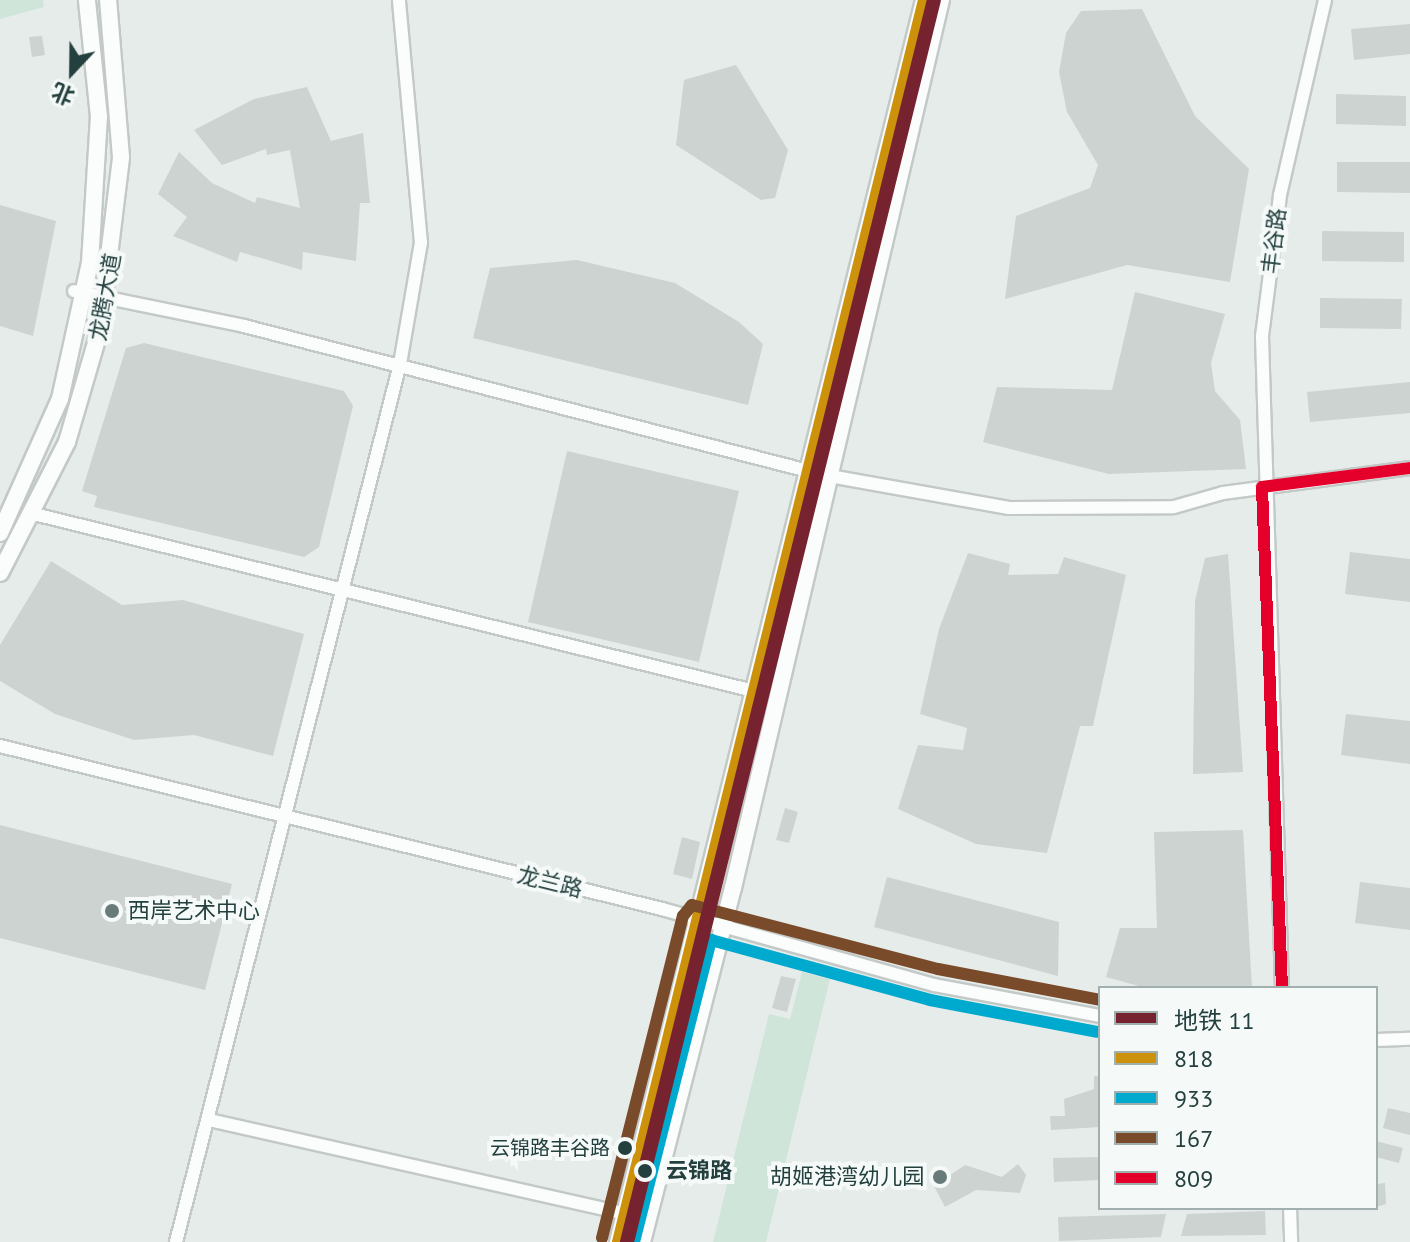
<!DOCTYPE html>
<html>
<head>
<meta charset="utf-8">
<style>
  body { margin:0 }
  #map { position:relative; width:1410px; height:1242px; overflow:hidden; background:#e6ecea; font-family:"PT Sans","Noto Sans SC",sans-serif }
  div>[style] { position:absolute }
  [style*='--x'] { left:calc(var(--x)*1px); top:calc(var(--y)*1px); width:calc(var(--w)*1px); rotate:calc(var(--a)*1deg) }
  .green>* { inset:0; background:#cfe5da }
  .building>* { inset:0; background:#cdd3d1 }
  .roads { filter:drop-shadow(2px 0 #c3c9c7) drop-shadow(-2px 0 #c3c9c7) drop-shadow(0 2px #c3c9c7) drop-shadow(0 -2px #c3c9c7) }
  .street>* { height:12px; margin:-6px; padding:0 6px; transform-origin:6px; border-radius:6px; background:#fbfcfc }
  .secondary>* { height:16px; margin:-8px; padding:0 8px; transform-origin:8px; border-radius:8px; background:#fbfcfc }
  .bus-1>* { height:12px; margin:-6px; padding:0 6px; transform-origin:6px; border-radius:6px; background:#cd920c }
  .bus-2>* { height:12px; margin:-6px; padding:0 6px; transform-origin:6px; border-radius:6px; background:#00a9ce }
  .bus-3>* { height:12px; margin:-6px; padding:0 6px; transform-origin:6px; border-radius:6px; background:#7a4b2a }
  .bus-4>* { height:12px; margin:-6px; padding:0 6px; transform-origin:6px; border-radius:6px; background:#e4002b }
  .metro-1>* { height:14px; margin:-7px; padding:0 7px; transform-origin:7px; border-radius:7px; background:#76232f }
  .dots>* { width:22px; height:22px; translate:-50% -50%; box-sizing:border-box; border:4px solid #f5faf9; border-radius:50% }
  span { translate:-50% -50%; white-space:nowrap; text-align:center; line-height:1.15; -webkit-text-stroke:8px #f5faf9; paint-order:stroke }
  .bus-label { font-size:20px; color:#23403e }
  .right { translate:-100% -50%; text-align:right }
  .street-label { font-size:22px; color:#23403e }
  .poi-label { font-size:22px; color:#23403e }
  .left { translate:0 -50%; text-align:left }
  .stop-label { font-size:22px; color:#23403e; font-weight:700 }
  .legend { position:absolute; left:1098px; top:986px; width:280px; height:224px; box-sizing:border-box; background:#f5faf9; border:2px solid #a1b0ae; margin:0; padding:10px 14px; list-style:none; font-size:24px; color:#23403e }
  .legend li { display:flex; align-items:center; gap:16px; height:40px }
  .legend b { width:40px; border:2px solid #a1b0ae }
  .north { position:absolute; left:32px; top:32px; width:80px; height:80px; -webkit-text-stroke:6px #f5faf9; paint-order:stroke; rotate:202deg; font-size:22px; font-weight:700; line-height:32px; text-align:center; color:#23403e }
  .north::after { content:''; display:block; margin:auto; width:28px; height:36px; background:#23403e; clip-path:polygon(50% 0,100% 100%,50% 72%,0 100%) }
</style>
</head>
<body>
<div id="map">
  <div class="green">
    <i style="clip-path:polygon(0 0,43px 0,44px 7px,0 19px)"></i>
    <i style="clip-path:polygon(802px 972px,830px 979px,766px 1242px,713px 1242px,769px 1014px,790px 1019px)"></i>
  </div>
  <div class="building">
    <i style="clip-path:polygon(1142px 9px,1195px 116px,1249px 169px,1230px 282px,1127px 265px,1005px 299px,1016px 216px,1090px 188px,1098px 165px,1067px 112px,1059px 72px,1066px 33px,1081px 11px)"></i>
    <i style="clip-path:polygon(1410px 24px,1410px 54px,1354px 60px,1351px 29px)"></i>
    <i style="clip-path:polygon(42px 36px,45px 55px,32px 57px,29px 37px)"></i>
    <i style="clip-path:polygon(736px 65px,788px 150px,775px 198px,761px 200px,676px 145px,684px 80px)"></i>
    <i style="clip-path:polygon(307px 87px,331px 141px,363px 133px,370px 203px,360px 203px,356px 261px,303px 252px,302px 270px,240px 252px,237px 262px,173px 236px,187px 217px,158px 194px,179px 152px,212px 183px,255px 203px,257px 197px,300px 208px,290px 150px,267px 155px,266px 149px,222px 165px,194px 130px,254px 99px)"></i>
    <i style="clip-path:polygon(1336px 94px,1406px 96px,1406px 126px,1336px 124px)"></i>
    <i style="clip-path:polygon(1337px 162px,1410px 162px,1410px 193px,1337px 192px)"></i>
    <i style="clip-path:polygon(0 205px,56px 221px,33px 336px,0 326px)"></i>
    <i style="clip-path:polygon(1322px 231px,1404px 232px,1404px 262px,1322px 261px)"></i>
    <i style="clip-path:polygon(577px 260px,675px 283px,739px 322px,763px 344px,748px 405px,473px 338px,490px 268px)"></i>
    <i style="clip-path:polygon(1135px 292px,1225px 314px,1211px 363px,1215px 391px,1240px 420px,1246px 469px,1109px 474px,983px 442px,997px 387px,1112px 390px)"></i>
    <i style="clip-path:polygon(1320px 298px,1402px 299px,1401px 329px,1320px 328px)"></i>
    <i style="clip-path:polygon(144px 343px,344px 391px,353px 406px,319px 547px,304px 557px,94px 507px,97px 496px,82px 491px,126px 348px)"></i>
    <i style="clip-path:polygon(1410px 382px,1410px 413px,1310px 422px,1307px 392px)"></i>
    <i style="clip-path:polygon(567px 451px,739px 491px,699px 662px,528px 622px)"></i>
    <i style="clip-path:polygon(1350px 552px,1410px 559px,1410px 602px,1345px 594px)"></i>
    <i style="clip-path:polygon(968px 553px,1010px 564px,1008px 575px,1058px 574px,1064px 557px,1126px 575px,1093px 726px,1080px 726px,1047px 853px,976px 844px,898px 809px,918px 745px,963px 750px,967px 728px,920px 714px,939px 629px)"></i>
    <i style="clip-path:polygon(1228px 554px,1243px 772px,1193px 774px,1195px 601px,1205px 558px)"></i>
    <i style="clip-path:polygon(51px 561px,122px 605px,183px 600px,304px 634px,273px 756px,194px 735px,134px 740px,55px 714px,0 681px,0 645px)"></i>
    <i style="clip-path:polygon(1346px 714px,1410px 721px,1410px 764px,1341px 755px)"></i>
    <i style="clip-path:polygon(785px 808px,798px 812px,789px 843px,776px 840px)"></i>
    <i style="clip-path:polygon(0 825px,232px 884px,205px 990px,0 938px)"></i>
    <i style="clip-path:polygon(1243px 830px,1252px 988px,1146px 988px,1106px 977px,1120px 928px,1157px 928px,1154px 832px)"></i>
    <i style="clip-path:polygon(682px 837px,700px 842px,692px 879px,673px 874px)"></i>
    <i style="clip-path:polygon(887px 877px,1059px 922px,1058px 976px,874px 927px)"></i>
    <i style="clip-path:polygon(1360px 882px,1410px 888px,1410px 930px,1355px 923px)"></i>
    <i style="clip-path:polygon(781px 976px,796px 979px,787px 1012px,772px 1008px)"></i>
    <i style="clip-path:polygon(1094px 1076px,1100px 1076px,1100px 1127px,1051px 1130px,1050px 1116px,1065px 1116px,1064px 1099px,1094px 1089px)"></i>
    <i style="clip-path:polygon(1388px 1108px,1410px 1113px,1410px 1135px,1383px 1128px)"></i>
    <i style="clip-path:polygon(1376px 1141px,1403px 1148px,1399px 1163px,1376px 1157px)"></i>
    <i style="clip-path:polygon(1100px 1157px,1100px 1180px,1054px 1182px,1053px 1158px)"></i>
    <i style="clip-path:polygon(1018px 1164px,1026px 1175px,1020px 1193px,976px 1190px,945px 1207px,934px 1186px,965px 1165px,1002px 1177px)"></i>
    <i style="clip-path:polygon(1385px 1183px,1386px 1204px,1376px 1207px,1376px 1184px)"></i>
    <i style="clip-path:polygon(1265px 1211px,1266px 1235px,1181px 1236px,1187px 1214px)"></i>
    <i style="clip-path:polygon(1166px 1214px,1161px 1237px,1059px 1241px,1058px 1217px)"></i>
  </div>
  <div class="roads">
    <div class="street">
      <i style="--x:74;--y:291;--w:174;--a:11.6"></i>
      <i style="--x:244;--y:326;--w:599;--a:14.41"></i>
      <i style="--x:824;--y:475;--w:188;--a:10.1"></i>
      <i style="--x:1009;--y:508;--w:165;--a:-0.3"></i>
      <i style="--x:1174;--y:507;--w:51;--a:-15.9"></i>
      <i style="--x:1223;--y:493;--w:189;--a:-7.6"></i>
      <i style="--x:34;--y:514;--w:741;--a:13.81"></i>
      <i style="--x:0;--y:746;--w:682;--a:13.83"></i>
      <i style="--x:662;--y:909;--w:282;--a:15.6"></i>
      <i style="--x:934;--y:985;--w:169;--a:10.6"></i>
      <i style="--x:1282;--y:988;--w:652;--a:-91.76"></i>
      <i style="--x:1262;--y:336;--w:142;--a:-82.7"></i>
      <i style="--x:1280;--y:195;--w:200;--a:-77"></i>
      <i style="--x:1376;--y:1040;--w:34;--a:-2"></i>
      <i style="--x:209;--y:1120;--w:426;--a:12.7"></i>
      <i style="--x:1290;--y:1208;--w:34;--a:88"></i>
      <i style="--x:176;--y:1242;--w:906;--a:-75.69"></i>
      <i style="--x:400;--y:364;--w:123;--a:-80.2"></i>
      <i style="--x:421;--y:243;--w:244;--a:-95.2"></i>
    </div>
    <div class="secondary">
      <i style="--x:0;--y:533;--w:147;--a:-65.9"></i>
      <i style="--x:60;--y:399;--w:139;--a:-77.6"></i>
      <i style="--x:90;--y:263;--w:146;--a:-86.5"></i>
      <i style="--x:99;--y:117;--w:118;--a:-95.9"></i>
      <i style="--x:0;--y:573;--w:147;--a:-62.9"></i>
      <i style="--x:67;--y:442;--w:118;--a:-73.7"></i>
      <i style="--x:100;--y:329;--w:173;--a:-83"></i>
      <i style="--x:121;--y:157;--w:158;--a:-94.7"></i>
      <i style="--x:618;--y:1242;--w:1279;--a:-76.16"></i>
      <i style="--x:642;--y:1242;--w:366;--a:-75.6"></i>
      <i style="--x:733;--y:888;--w:912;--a:-76.82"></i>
    </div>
  </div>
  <div class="bus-1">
    <i style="--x:618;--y:1242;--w:1279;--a:-76.16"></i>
  </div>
  <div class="bus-2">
    <i style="--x:634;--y:1242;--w:312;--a:-75.7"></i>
    <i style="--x:711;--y:940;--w:227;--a:15.3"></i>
    <i style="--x:930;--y:1000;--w:170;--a:10.8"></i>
  </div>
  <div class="bus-3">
    <i style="--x:602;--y:1238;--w:332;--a:-75.9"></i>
    <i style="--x:683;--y:916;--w:14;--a:-51"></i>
    <i style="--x:692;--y:905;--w:254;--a:14.6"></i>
    <i style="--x:938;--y:969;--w:165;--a:10.8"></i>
  </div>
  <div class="bus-4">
    <i style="--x:1282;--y:988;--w:501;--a:-92.29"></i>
    <i style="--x:1262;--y:487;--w:149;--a:-7.3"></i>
  </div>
  <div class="metro-1">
    <i style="--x:627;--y:1242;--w:1279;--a:-76.12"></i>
  </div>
  <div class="dots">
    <i style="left:112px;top:911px;background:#677c7a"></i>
    <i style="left:625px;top:1148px;background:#23403e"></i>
    <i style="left:645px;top:1171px;background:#23403e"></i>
    <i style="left:940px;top:1177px;background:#677c7a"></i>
  </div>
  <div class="bus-label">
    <span class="right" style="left:610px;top:1148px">云锦路丰谷路</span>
  </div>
  <div class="street-label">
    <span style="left:1274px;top:241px;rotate:-83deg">丰谷路</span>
    <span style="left:105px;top:297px;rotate:-80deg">龙腾大道</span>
    <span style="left:550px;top:882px;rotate:14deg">龙兰路</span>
  </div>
  <div class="poi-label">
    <span class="left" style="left:128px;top:911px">西岸艺术中心</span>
    <span class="right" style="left:924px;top:1177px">胡姬港湾幼儿园</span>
  </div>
  <div class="stop-label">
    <span class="left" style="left:666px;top:1171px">云锦路</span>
  </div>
  <ul class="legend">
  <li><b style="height:10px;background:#76232f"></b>地铁 11</li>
  <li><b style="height:10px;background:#cd920c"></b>818</li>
  <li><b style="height:10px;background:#00a9ce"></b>933</li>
  <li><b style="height:10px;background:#7a4b2a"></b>167</li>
  <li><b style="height:10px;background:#e4002b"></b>809</li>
  </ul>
  <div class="north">北</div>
</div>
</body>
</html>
